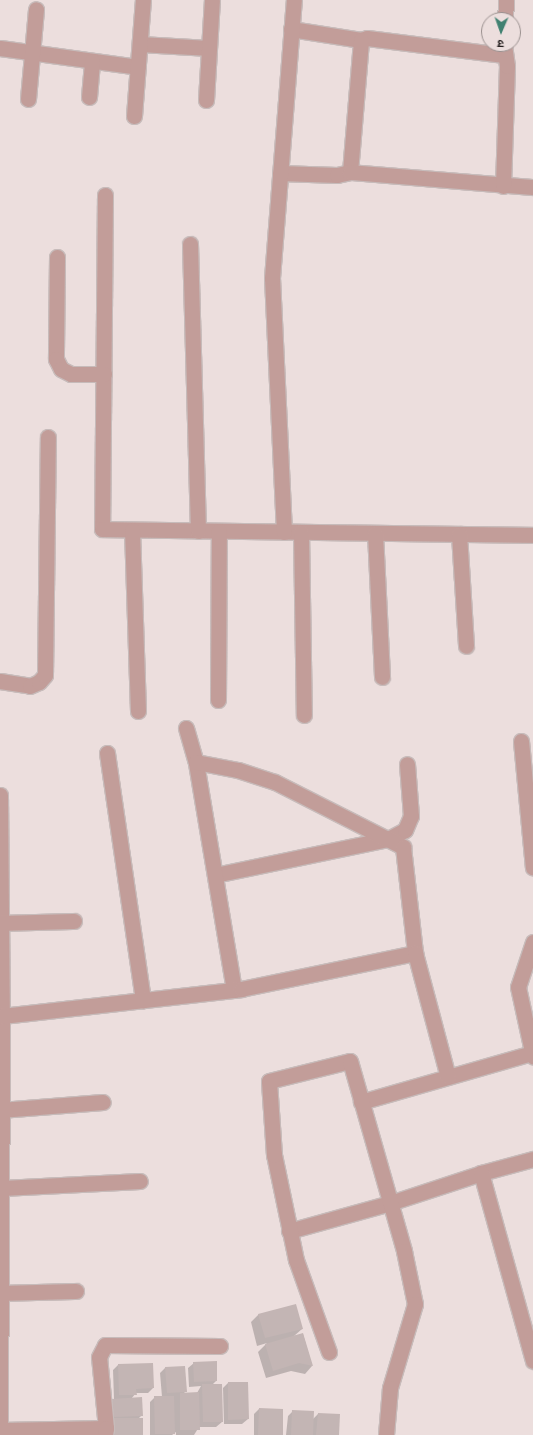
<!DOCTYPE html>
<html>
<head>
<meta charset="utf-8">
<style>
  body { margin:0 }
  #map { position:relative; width:533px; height:1435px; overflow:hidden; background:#ecdedd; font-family:"DejaVu Sans","Noto Sans Devanagari",sans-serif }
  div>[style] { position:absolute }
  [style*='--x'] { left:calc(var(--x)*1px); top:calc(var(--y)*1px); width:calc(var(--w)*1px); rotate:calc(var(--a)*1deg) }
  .shadow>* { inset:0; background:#0003 }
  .building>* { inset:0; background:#c3b5b4 }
  .roads { filter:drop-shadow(1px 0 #c7bbba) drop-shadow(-1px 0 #c7bbba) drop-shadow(0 1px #c7bbba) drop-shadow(0 -1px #c7bbba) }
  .street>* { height:15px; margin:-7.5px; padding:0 7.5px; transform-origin:7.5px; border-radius:7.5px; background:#c29d99 }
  span { translate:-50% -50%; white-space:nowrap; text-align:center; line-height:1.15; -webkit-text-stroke:3px #ecdedd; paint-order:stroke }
  .north { position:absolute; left:481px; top:12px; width:40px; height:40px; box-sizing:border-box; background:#ecdedd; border:1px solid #9a908f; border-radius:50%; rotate:182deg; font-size:11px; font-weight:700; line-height:16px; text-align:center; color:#201b1b }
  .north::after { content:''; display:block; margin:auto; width:14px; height:18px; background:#408171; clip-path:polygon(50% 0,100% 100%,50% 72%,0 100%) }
</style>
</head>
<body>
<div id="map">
  <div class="shadow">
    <i style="clip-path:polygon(259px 1314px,302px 1329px,294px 1336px,303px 1334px,312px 1366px,305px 1374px,291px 1371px,266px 1378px,258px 1352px,267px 1343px,257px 1346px,251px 1322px)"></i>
    <i style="clip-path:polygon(194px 1363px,216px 1381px,212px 1385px,222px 1422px,216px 1427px,199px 1427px,194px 1435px,176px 1435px,176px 1432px,172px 1435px,150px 1435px,150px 1402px,155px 1397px,162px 1397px,160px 1373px,165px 1368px,184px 1367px,186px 1391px,183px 1394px,197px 1393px,201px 1386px,189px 1387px,188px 1368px)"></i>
    <i style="clip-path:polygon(118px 1365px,153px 1388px,148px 1393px,136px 1393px,131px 1399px,142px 1415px,138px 1419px,142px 1435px,110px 1435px,107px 1405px,114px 1400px,113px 1370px)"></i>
    <i style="clip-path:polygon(228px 1383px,248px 1419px,242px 1424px,224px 1424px,223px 1388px)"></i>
    <i style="clip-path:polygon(259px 1409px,282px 1435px,254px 1435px,254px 1414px)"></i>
    <i style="clip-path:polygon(293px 1411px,313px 1419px,318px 1414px,338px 1435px,286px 1435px,288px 1416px)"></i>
  </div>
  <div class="building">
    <i style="clip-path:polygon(296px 1304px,303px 1329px,265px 1338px,258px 1314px)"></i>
    <i style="clip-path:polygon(303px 1333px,313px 1366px,299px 1363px,273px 1371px,265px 1344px)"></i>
    <i style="clip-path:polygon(217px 1361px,217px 1381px,194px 1382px,193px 1362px)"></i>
    <i style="clip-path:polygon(153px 1363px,154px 1388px,136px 1389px,137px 1395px,119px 1395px,118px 1364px)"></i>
    <i style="clip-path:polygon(185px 1366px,187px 1392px,167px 1393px,165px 1367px)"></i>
    <i style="clip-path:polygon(228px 1382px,248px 1382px,249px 1419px,228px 1420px)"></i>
    <i style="clip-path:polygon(202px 1384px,222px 1384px,223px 1422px,203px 1422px)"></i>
    <i style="clip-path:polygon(199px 1392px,200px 1430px,180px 1430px,180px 1393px)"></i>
    <i style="clip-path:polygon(154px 1396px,174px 1396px,175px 1434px,155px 1434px)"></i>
    <i style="clip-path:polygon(142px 1397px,143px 1416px,113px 1417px,112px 1399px)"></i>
    <i style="clip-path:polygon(259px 1408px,283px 1409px,283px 1435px,258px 1435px)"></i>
    <i style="clip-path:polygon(292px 1410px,314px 1411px,313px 1435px,291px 1435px)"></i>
    <i style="clip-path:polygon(318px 1413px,340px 1414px,339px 1435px,316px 1435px)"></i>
    <i style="clip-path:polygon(114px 1418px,143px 1418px,143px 1435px,115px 1435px)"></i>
  </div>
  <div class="roads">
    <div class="street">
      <i style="--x:505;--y:20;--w:20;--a:-87"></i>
      <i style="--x:291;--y:29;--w:71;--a:8.9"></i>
      <i style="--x:361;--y:40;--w:6;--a:-18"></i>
      <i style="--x:367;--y:38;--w:138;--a:7.1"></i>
      <i style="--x:140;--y:44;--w:69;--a:3.3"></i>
      <i style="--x:0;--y:48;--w:139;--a:7.8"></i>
      <i style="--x:89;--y:97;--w:36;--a:-85"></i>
      <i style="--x:28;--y:99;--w:90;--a:-84.9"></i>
      <i style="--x:206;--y:100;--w:100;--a:-86.6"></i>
      <i style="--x:134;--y:116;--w:116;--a:-85.6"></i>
      <i style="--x:350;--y:172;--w:132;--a:-85.2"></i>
      <i style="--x:280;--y:173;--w:57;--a:2"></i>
      <i style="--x:337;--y:175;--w:13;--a:-13"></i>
      <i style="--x:350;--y:172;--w:184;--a:4.7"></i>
      <i style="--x:503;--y:186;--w:120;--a:-88.1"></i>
      <i style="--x:507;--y:66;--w:22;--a:-98"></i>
      <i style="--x:105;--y:195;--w:334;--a:90.5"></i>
      <i style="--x:102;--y:529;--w:431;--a:0.8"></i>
      <i style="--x:190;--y:244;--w:287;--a:88.4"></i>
      <i style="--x:57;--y:257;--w:102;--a:90.6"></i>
      <i style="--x:56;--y:359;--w:11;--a:63"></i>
      <i style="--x:61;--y:369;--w:11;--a:27"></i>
      <i style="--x:71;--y:374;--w:33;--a:0"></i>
      <i style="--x:132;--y:530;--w:181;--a:88.1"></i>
      <i style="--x:284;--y:532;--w:254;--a:-92.7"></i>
      <i style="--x:272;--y:278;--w:279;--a:-85.5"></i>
      <i style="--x:301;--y:532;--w:183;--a:89.1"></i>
      <i style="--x:375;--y:533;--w:144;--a:87.2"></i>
      <i style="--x:459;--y:534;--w:112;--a:86.4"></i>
      <i style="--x:0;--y:681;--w:30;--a:9"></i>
      <i style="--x:30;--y:686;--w:10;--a:-24"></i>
      <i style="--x:39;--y:682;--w:9;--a:-49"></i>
      <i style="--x:45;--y:675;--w:238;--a:-89.3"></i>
      <i style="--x:218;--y:700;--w:169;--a:-89.7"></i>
      <i style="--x:186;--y:728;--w:35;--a:74"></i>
      <i style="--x:521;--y:741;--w:127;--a:84.6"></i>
      <i style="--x:107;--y:753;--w:250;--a:81.7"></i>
      <i style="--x:0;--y:795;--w:221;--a:89.5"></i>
      <i style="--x:215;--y:875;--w:177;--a:-11.8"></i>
      <i style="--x:388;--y:839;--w:19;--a:-28"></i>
      <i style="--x:405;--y:830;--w:15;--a:-67"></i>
      <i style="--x:411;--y:816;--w:52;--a:-94.4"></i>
      <i style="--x:1;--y:923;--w:73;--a:-1.6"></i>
      <i style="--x:533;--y:942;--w:47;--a:108.4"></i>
      <i style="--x:518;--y:987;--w:71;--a:77.7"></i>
      <i style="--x:234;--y:990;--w:231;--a:-99.5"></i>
      <i style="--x:196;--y:762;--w:43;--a:10.8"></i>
      <i style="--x:238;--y:770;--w:39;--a:18"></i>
      <i style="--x:275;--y:782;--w:144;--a:26.9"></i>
      <i style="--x:403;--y:847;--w:107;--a:83.5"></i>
      <i style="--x:361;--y:1102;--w:178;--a:-16"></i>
      <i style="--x:0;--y:1110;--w:103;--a:-4.4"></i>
      <i style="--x:481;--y:1173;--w:54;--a:-15.1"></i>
      <i style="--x:2;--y:1188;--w:138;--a:-2.9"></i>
      <i style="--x:289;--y:1231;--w:105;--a:-15.5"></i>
      <i style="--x:390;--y:1203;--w:96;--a:-18.2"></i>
      <i style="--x:481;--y:1173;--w:195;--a:74.5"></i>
      <i style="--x:2;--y:1293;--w:74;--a:-1.5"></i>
      <i style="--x:329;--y:1352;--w:98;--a:-109.7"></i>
      <i style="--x:296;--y:1260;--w:107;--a:-101.8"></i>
      <i style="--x:274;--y:1155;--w:74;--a:-93.9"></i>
      <i style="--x:269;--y:1081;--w:83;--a:-13.9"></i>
      <i style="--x:350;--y:1061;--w:198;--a:74.1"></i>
      <i style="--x:404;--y:1251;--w:54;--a:78.3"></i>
      <i style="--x:415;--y:1304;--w:88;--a:106.6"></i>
      <i style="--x:390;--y:1388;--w:47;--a:94.9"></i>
      <i style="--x:106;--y:1428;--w:71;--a:-95.6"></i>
      <i style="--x:99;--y:1357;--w:13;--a:-63"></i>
      <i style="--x:105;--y:1345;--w:115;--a:0.5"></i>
      <i style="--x:0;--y:1430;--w:106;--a:-1.1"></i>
      <i style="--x:106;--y:1428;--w:7;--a:98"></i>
      <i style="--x:0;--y:1435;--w:419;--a:-89.7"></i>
      <i style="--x:2;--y:1016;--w:241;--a:-6.4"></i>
      <i style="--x:241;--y:989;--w:178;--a:-11.7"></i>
      <i style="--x:415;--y:953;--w:128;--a:75.1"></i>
    </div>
  </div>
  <div class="north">उ</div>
</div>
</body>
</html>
